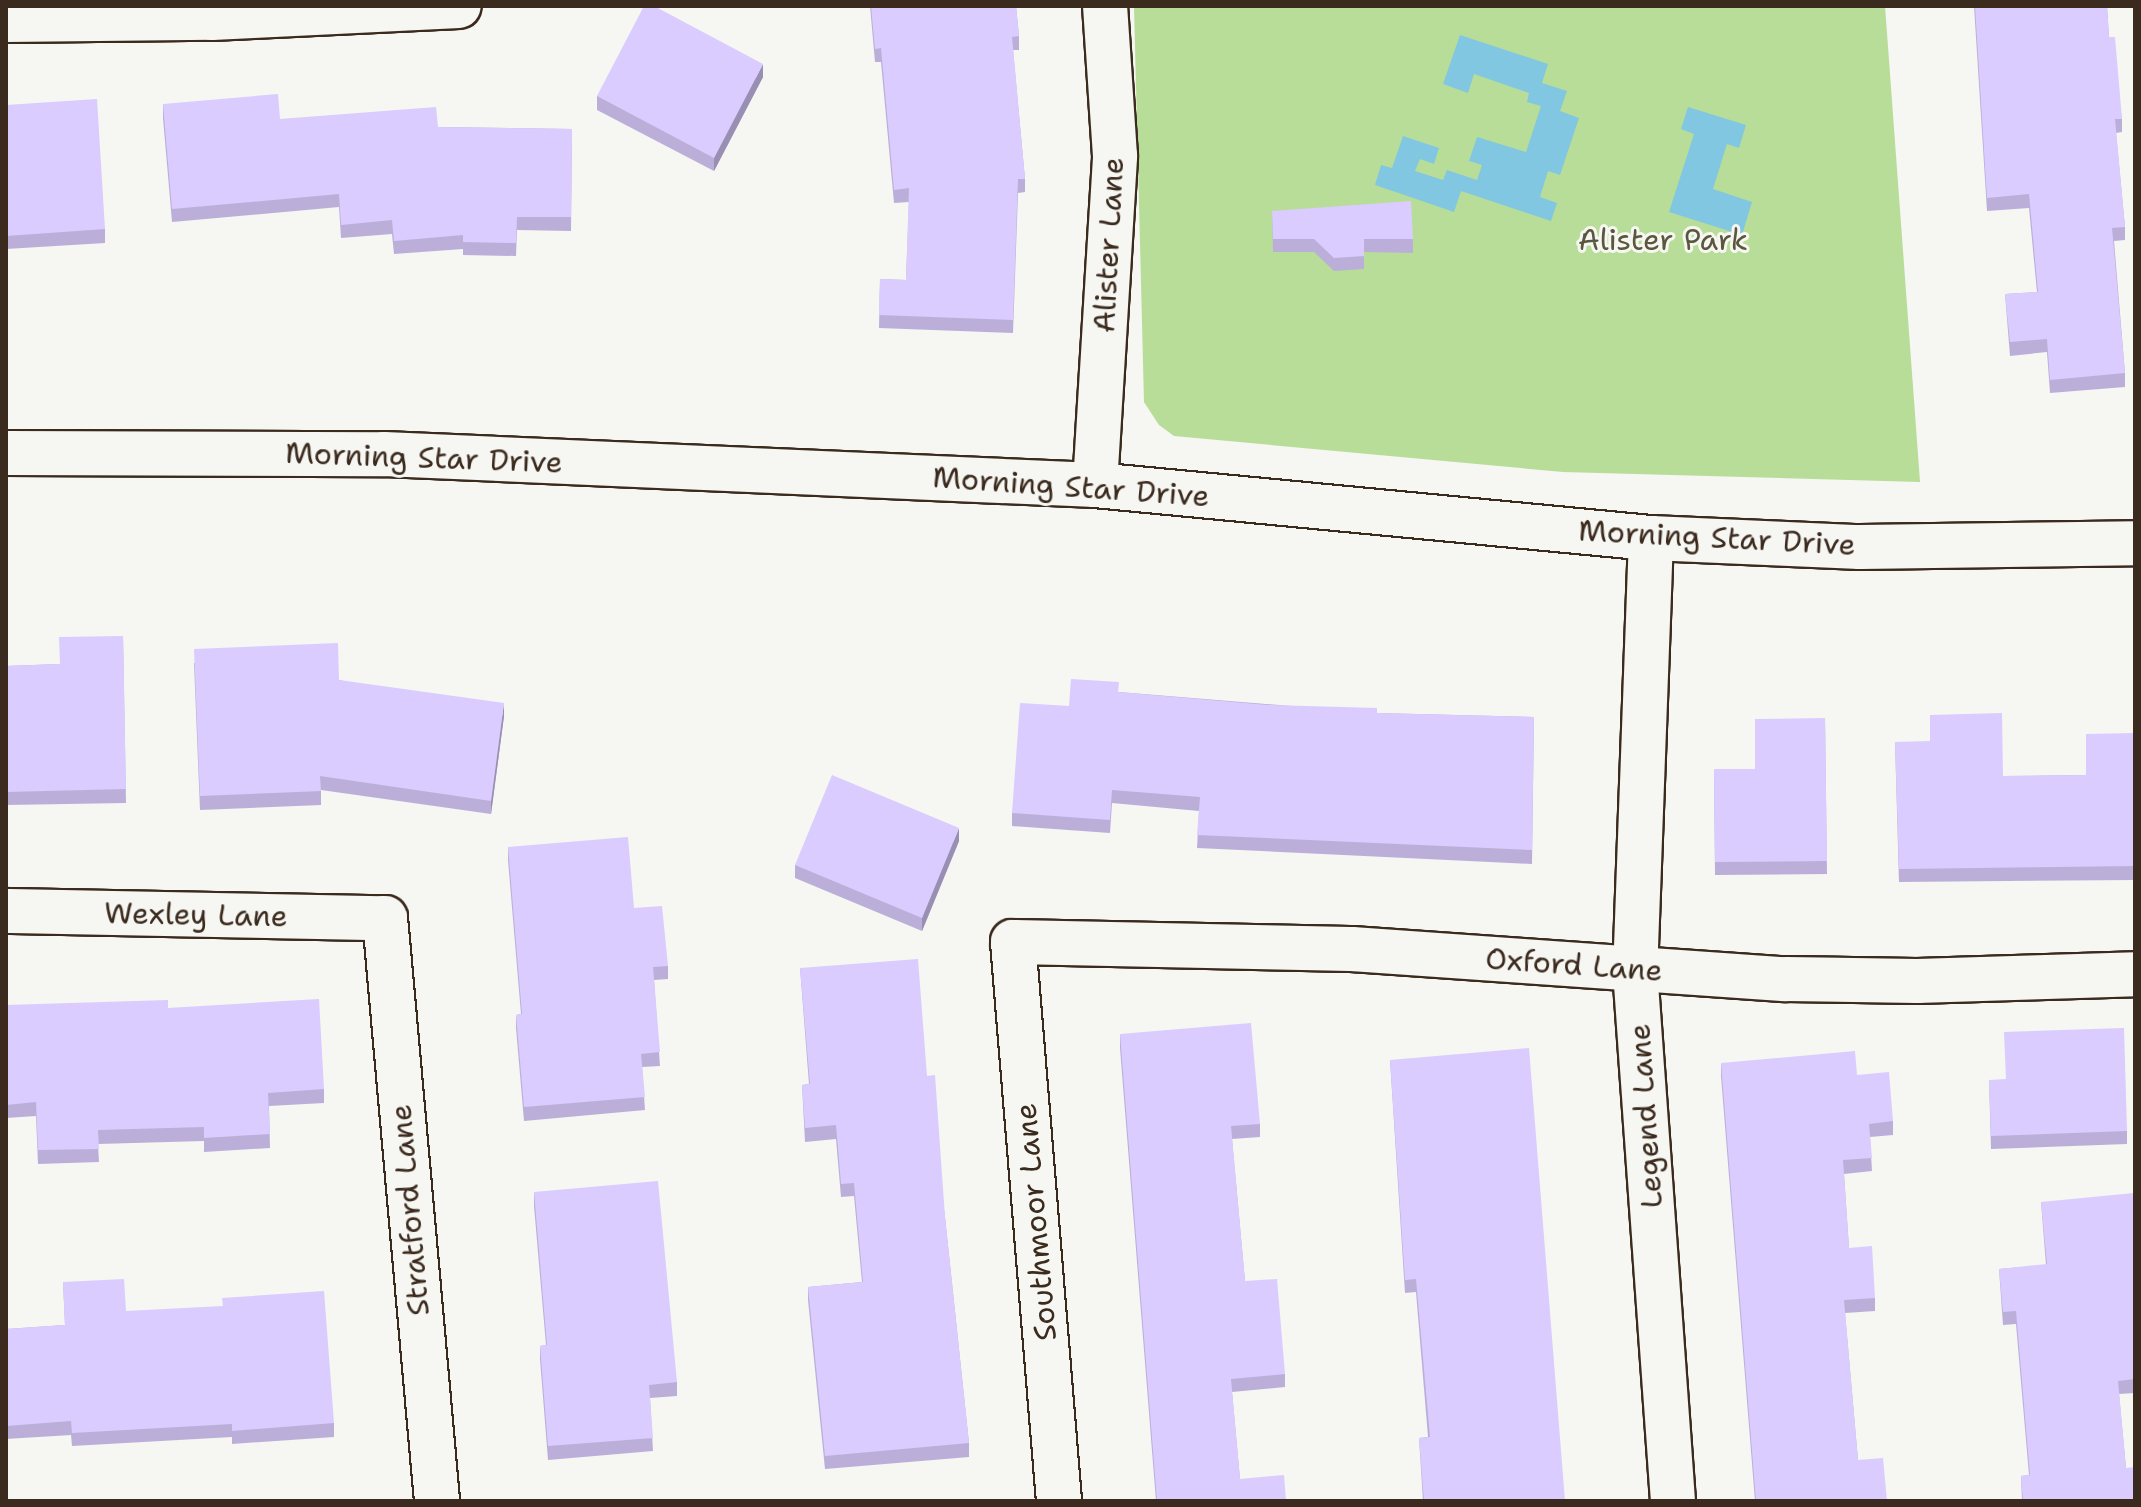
<!DOCTYPE html>
<html>
<head>
<meta charset="utf-8">
<style>
  body { margin:0 }
  #map { position:relative; width:2141px; height:1507px; overflow:hidden; background:#f6f6f2; font-family:"Shantell Sans",sans-serif }
  div>[style] { position:absolute }
  [style*='--x'] { left:calc(var(--x)*1px); top:calc(var(--y)*1px); width:calc(var(--w)*1px); rotate:calc(var(--a)*1deg) }
  .green>* { inset:0; background:#b7dd98 }
  .water>* { inset:0; background:#81c7e2 }
  .roads { filter:drop-shadow(2px 0 #3b2a1e) drop-shadow(-2px 0 #3b2a1e) drop-shadow(0 2px #3b2a1e) drop-shadow(0 -2px #3b2a1e) }
  .minor>* { height:44px; margin:-22px; padding:0 22px; transform-origin:22px; border-radius:22px; background:#f6f6f2 }
  .tertiary>* { height:44px; margin:-22px; padding:0 22px; transform-origin:22px; border-radius:22px; background:#f6f6f2 }
  .wall>* { inset:0; background:#bbafda }
  .shaded-wall>* { inset:0; background:#998fb2 }
  .building>* { inset:0; background:#daccfe }
  span { translate:-50% -50%; white-space:nowrap; text-align:center; line-height:1.15; -webkit-text-stroke:6px #f6f6f2; paint-order:stroke }
  .park-label { font-size:30px; color:#5a573c }
  .street-label { font-size:30px; color:#3b2a1e }
  .frame { position:absolute; inset:0; border:8px solid #3b2a1e; pointer-events:none }
</style>
</head>
<body>
<div id="map">
  <div class="green">
    <i style="clip-path:polygon(1134px 6px,1885px 6px,1920px 482px,1563px 472px,1174px 436px,1159px 425px,1144px 402px)"></i>
  </div>
  <div class="water">
    <i style="clip-path:polygon(1460px 35px,1548px 64px,1542px 83px,1567px 91px,1560px 111px,1579px 118px,1560px 175px,1548px 171px,1540px 197px,1557px 203px,1551px 221px,1461px 191px,1454px 212px,1375px 185px,1381px 165px,1392px 168px,1403px 136px,1439px 148px,1434px 164px,1420px 159px,1415px 171px,1443px 180px,1447px 170px,1477px 180px,1482px 165px,1469px 161px,1477px 137px,1526px 152px,1541px 106px,1527px 102px,1529px 93px,1474px 74px,1468px 93px,1443px 84px)"></i>
    <i style="clip-path:polygon(1688px 107px,1746px 125px,1739px 148px,1727px 144px,1713px 189px,1752px 202px,1742px 235px,1669px 212px,1694px 134px,1681px 129px)"></i>
  </div>
  <div class="roads">
    <div class="minor">
      <i style="--x:6;--y:20;--w:206;--a:-0.6"></i>
      <i style="--x:212;--y:18;--w:247;--a:-2.8"></i>
      <i style="--x:1095;--y:485;--w:330;--a:-86.5"></i>
      <i style="--x:1115;--y:156;--w:150;--a:-93.8"></i>
      <i style="--x:1651;--y:538;--w:432;--a:92.1"></i>
      <i style="--x:1635;--y:970;--w:532;--a:85.91"></i>
      <i style="--x:6;--y:911;--w:379;--a:1.1"></i>
      <i style="--x:385;--y:918;--w:585;--a:84.9"></i>
      <i style="--x:1059;--y:1501;--w:561;--a:-94.7"></i>
      <i style="--x:1013;--y:942;--w:339;--a:1.2"></i>
      <i style="--x:1352;--y:949;--w:435;--a:4"></i>
      <i style="--x:1786;--y:979;--w:131;--a:0.9"></i>
      <i style="--x:1917;--y:981;--w:218;--a:-1.8"></i>
    </div>
    <div class="tertiary">
      <i style="--x:6;--y:453;--w:378;--a:0.2"></i>
      <i style="--x:384;--y:454;--w:712;--a:2.5"></i>
      <i style="--x:1095;--y:485;--w:559;--a:5.45"></i>
      <i style="--x:1651;--y:538;--w:209;--a:2.5"></i>
      <i style="--x:1860;--y:547;--w:275;--a:-0.8"></i>
    </div>
  </div>
  <div class="wall">
    <i style="clip-path:polygon(870px 6px,1016px 6px,1019px 36px,1019px 50px,1013px 50px,1025px 179px,1025px 192px,1018px 193px,1013px 333px,879px 328px,880px 279px,906px 280px,909px 202px,894px 203px,881px 62px,875px 62px)"></i>
    <i style="clip-path:polygon(1974px 6px,2107px 6px,2109px 37px,2122px 119px,2122px 132px,2116px 133px,2125px 227px,2125px 240px,2114px 241px,2125px 373px,2125px 387px,2050px 393px,2047px 352px,2010px 356px,2005px 294px,2037px 292px,2029px 208px,1987px 211px)"></i>
    <i style="clip-path:polygon(763px 77px,714px 171px,597px 110px,597px 96px)"></i>
    <i style="clip-path:polygon(163px 104px,280px 119px,438px 127px,572px 129px,571px 231px,517px 230px,516px 256px,463px 255px,463px 249px,394px 254px,392px 234px,341px 238px,339px 207px,172px 222px,163px 118px)"></i>
    <i style="clip-path:polygon(6px 105px,105px 229px,105px 243px,6px 249px)"></i>
    <i style="clip-path:polygon(1272px 211px,1413px 239px,1413px 253px,1364px 252px,1364px 269px,1334px 271px,1314px 252px,1273px 252px)"></i>
    <i style="clip-path:polygon(123px 636px,126px 803px,6px 805px,6px 666px,60px 664px)"></i>
    <i style="clip-path:polygon(194px 663px,339px 680px,504px 716px,491px 814px,321px 790px,321px 805px,200px 810px)"></i>
    <i style="clip-path:polygon(1119px 692px,1377px 713px,1534px 717px,1532px 864px,1197px 848px,1199px 811px,1112px 803px,1110px 833px,1012px 826px,1012px 813px,1069px 706px)"></i>
    <i style="clip-path:polygon(1825px 718px,1827px 874px,1715px 875px,1714px 769px,1755px 769px)"></i>
    <i style="clip-path:polygon(2135px 733px,2135px 880px,1899px 882px,1895px 742px,2003px 776px,2086px 775px)"></i>
    <i style="clip-path:polygon(959px 841px,922px 931px,795px 878px,795px 865px)"></i>
    <i style="clip-path:polygon(508px 847px,634px 908px,668px 966px,668px 979px,654px 980px,660px 1066px,642px 1067px,645px 1110px,524px 1121px,516px 1028px,516px 1015px,521px 1014px,508px 860px)"></i>
    <i style="clip-path:polygon(800px 968px,927px 1076px,945px 1217px,969px 1443px,969px 1457px,825px 1469px,808px 1300px,808px 1287px,862px 1282px,854px 1196px,841px 1197px,836px 1139px,805px 1142px,802px 1085px,809px 1084px)"></i>
    <i style="clip-path:polygon(6px 1005px,168px 1008px,324px 1089px,324px 1103px,269px 1106px,270px 1148px,204px 1152px,204px 1141px,98px 1144px,99px 1162px,38px 1164px,36px 1116px,6px 1118px)"></i>
    <i style="clip-path:polygon(1120px 1034px,1260px 1124px,1260px 1137px,1232px 1139px,1245px 1281px,1285px 1374px,1285px 1387px,1232px 1392px,1240px 1479px,1286px 1501px,1156px 1501px,1120px 1048px)"></i>
    <i style="clip-path:polygon(1390px 1060px,1565px 1501px,1423px 1501px,1419px 1438px,1428px 1437px,1416px 1292px,1405px 1293px)"></i>
    <i style="clip-path:polygon(1721px 1063px,1857px 1075px,1893px 1121px,1893px 1135px,1870px 1137px,1872px 1171px,1844px 1174px,1849px 1248px,1875px 1298px,1875px 1311px,1845px 1313px,1858px 1460px,1887px 1501px,1755px 1501px,1721px 1076px)"></i>
    <i style="clip-path:polygon(1989px 1080px,2127px 1131px,2127px 1144px,1991px 1149px)"></i>
    <i style="clip-path:polygon(534px 1192px,677px 1382px,677px 1396px,650px 1398px,653px 1451px,548px 1460px,540px 1359px,540px 1346px,546px 1345px,534px 1206px)"></i>
    <i style="clip-path:polygon(2041px 1202px,2135px 1207px,2135px 1393px,2119px 1394px,2126px 1468px,2135px 1501px,2022px 1501px,2021px 1476px,2029px 1475px,2016px 1324px,2003px 1325px,1999px 1269px,2046px 1265px)"></i>
    <i style="clip-path:polygon(63px 1282px,126px 1311px,334px 1423px,334px 1437px,232px 1444px,232px 1437px,72px 1446px,71px 1435px,6px 1439px,6px 1329px,65px 1325px)"></i>
  </div>
  <div class="shaded-wall">
    <i style="clip-path:polygon(763px 64px,763px 77px,714px 171px,714px 158px)"></i>
    <i style="clip-path:polygon(504px 703px,504px 716px,491px 814px,491px 801px)"></i>
    <i style="clip-path:polygon(959px 828px,959px 841px,922px 931px,922px 918px)"></i>
  </div>
  <div class="building">
    <i style="clip-path:polygon(644px 6px,654px 6px,763px 64px,714px 158px,597px 96px)"></i>
    <i style="clip-path:polygon(871px 6px,1016px 6px,1019px 36px,1012px 37px,1025px 179px,1018px 179px,1013px 320px,879px 315px,880px 279px,906px 280px,909px 188px,894px 190px,881px 48px,875px 49px)"></i>
    <i style="clip-path:polygon(1975px 6px,2107px 6px,2109px 37px,2115px 37px,2122px 119px,2115px 119px,2125px 227px,2112px 228px,2125px 373px,2050px 380px,2047px 339px,2010px 342px,2005px 294px,2038px 292px,2029px 194px,1987px 198px)"></i>
    <i style="clip-path:polygon(278px 94px,280px 119px,436px 107px,438px 127px,572px 129px,571px 217px,517px 217px,516px 243px,463px 242px,463px 235px,394px 241px,392px 220px,341px 225px,339px 194px,172px 209px,163px 104px)"></i>
    <i style="clip-path:polygon(97px 99px,105px 229px,6px 236px,6px 105px)"></i>
    <i style="clip-path:polygon(1411px 201px,1413px 239px,1364px 239px,1364px 256px,1334px 258px,1314px 239px,1273px 239px,1272px 211px)"></i>
    <i style="clip-path:polygon(123px 636px,126px 789px,6px 792px,6px 666px,60px 664px,59px 637px)"></i>
    <i style="clip-path:polygon(338px 643px,339px 680px,504px 703px,491px 801px,320px 776px,321px 791px,200px 796px,194px 649px)"></i>
    <i style="clip-path:polygon(1071px 679px,1119px 682px,1118px 692px,1268px 705px,1377px 708px,1377px 713px,1534px 717px,1532px 850px,1197px 835px,1200px 797px,1112px 790px,1110px 820px,1012px 813px,1020px 703px,1069px 706px)"></i>
    <i style="clip-path:polygon(2002px 713px,2003px 776px,2086px 775px,2086px 734px,2135px 733px,2135px 866px,1899px 869px,1895px 742px,1930px 741px,1930px 715px)"></i>
    <i style="clip-path:polygon(1825px 718px,1827px 861px,1715px 862px,1714px 769px,1755px 769px,1755px 719px)"></i>
    <i style="clip-path:polygon(832px 775px,959px 828px,922px 918px,795px 865px)"></i>
    <i style="clip-path:polygon(628px 837px,634px 908px,662px 906px,668px 966px,653px 967px,660px 1052px,641px 1054px,645px 1097px,524px 1107px,516px 1015px,522px 1014px,508px 847px)"></i>
    <i style="clip-path:polygon(918px 959px,927px 1076px,935px 1075px,945px 1217px,969px 1443px,825px 1456px,808px 1287px,863px 1282px,854px 1183px,841px 1184px,836px 1125px,805px 1128px,802px 1085px,810px 1084px,800px 968px)"></i>
    <i style="clip-path:polygon(319px 999px,324px 1089px,268px 1093px,270px 1134px,204px 1138px,204px 1127px,98px 1130px,99px 1149px,38px 1150px,36px 1102px,6px 1105px,6px 1005px,168px 1000px,168px 1008px)"></i>
    <i style="clip-path:polygon(1251px 1023px,1260px 1124px,1231px 1126px,1245px 1281px,1277px 1279px,1285px 1374px,1231px 1379px,1240px 1479px,1284px 1475px,1286px 1501px,1157px 1501px,1120px 1034px)"></i>
    <i style="clip-path:polygon(2124px 1028px,2127px 1131px,1991px 1136px,1989px 1080px,2006px 1079px,2004px 1032px)"></i>
    <i style="clip-path:polygon(1529px 1048px,1565px 1501px,1424px 1501px,1419px 1438px,1430px 1437px,1416px 1279px,1405px 1280px,1390px 1060px)"></i>
    <i style="clip-path:polygon(1855px 1051px,1857px 1075px,1889px 1072px,1893px 1121px,1869px 1124px,1872px 1158px,1843px 1160px,1849px 1248px,1872px 1246px,1875px 1298px,1844px 1300px,1858px 1460px,1883px 1458px,1887px 1501px,1756px 1501px,1721px 1063px)"></i>
    <i style="clip-path:polygon(658px 1181px,677px 1382px,649px 1385px,653px 1438px,548px 1446px,540px 1346px,547px 1345px,534px 1192px)"></i>
    <i style="clip-path:polygon(2134px 1193px,2135px 1207px,2135px 1379px,2118px 1381px,2126px 1468px,2135px 1467px,2135px 1501px,2023px 1501px,2021px 1476px,2030px 1475px,2016px 1311px,2003px 1312px,1999px 1269px,2047px 1264px,2041px 1202px)"></i>
    <i style="clip-path:polygon(124px 1279px,126px 1311px,223px 1306px,222px 1298px,324px 1291px,334px 1423px,232px 1431px,232px 1424px,72px 1433px,71px 1421px,6px 1426px,6px 1329px,65px 1325px,63px 1282px)"></i>
  </div>
  <div class="park-label">
    <span style="left:1663px;top:240px">Alister Park</span>
  </div>
  <div class="street-label">
    <span style="left:1109px;top:245px;rotate:-87deg">Alister Lane</span>
    <span style="left:424px;top:458px;rotate:2deg">Morning Star Drive</span>
    <span style="left:1071px;top:487px;rotate:4deg">Morning Star Drive</span>
    <span style="left:1717px;top:538px;rotate:3deg">Morning Star Drive</span>
    <span style="left:196px;top:915px;rotate:1deg">Wexley Lane</span>
    <span style="left:1574px;top:965px;rotate:4deg">Oxford Lane</span>
    <span style="left:1646px;top:1116px;rotate:-94deg">Legend Lane</span>
    <span style="left:410px;top:1210px;rotate:-95deg">Stratford Lane</span>
    <span style="left:1036px;top:1222px;rotate:-95deg">Southmoor Lane</span>
  </div>
  <div class="frame"></div>
</div>
</body>
</html>
